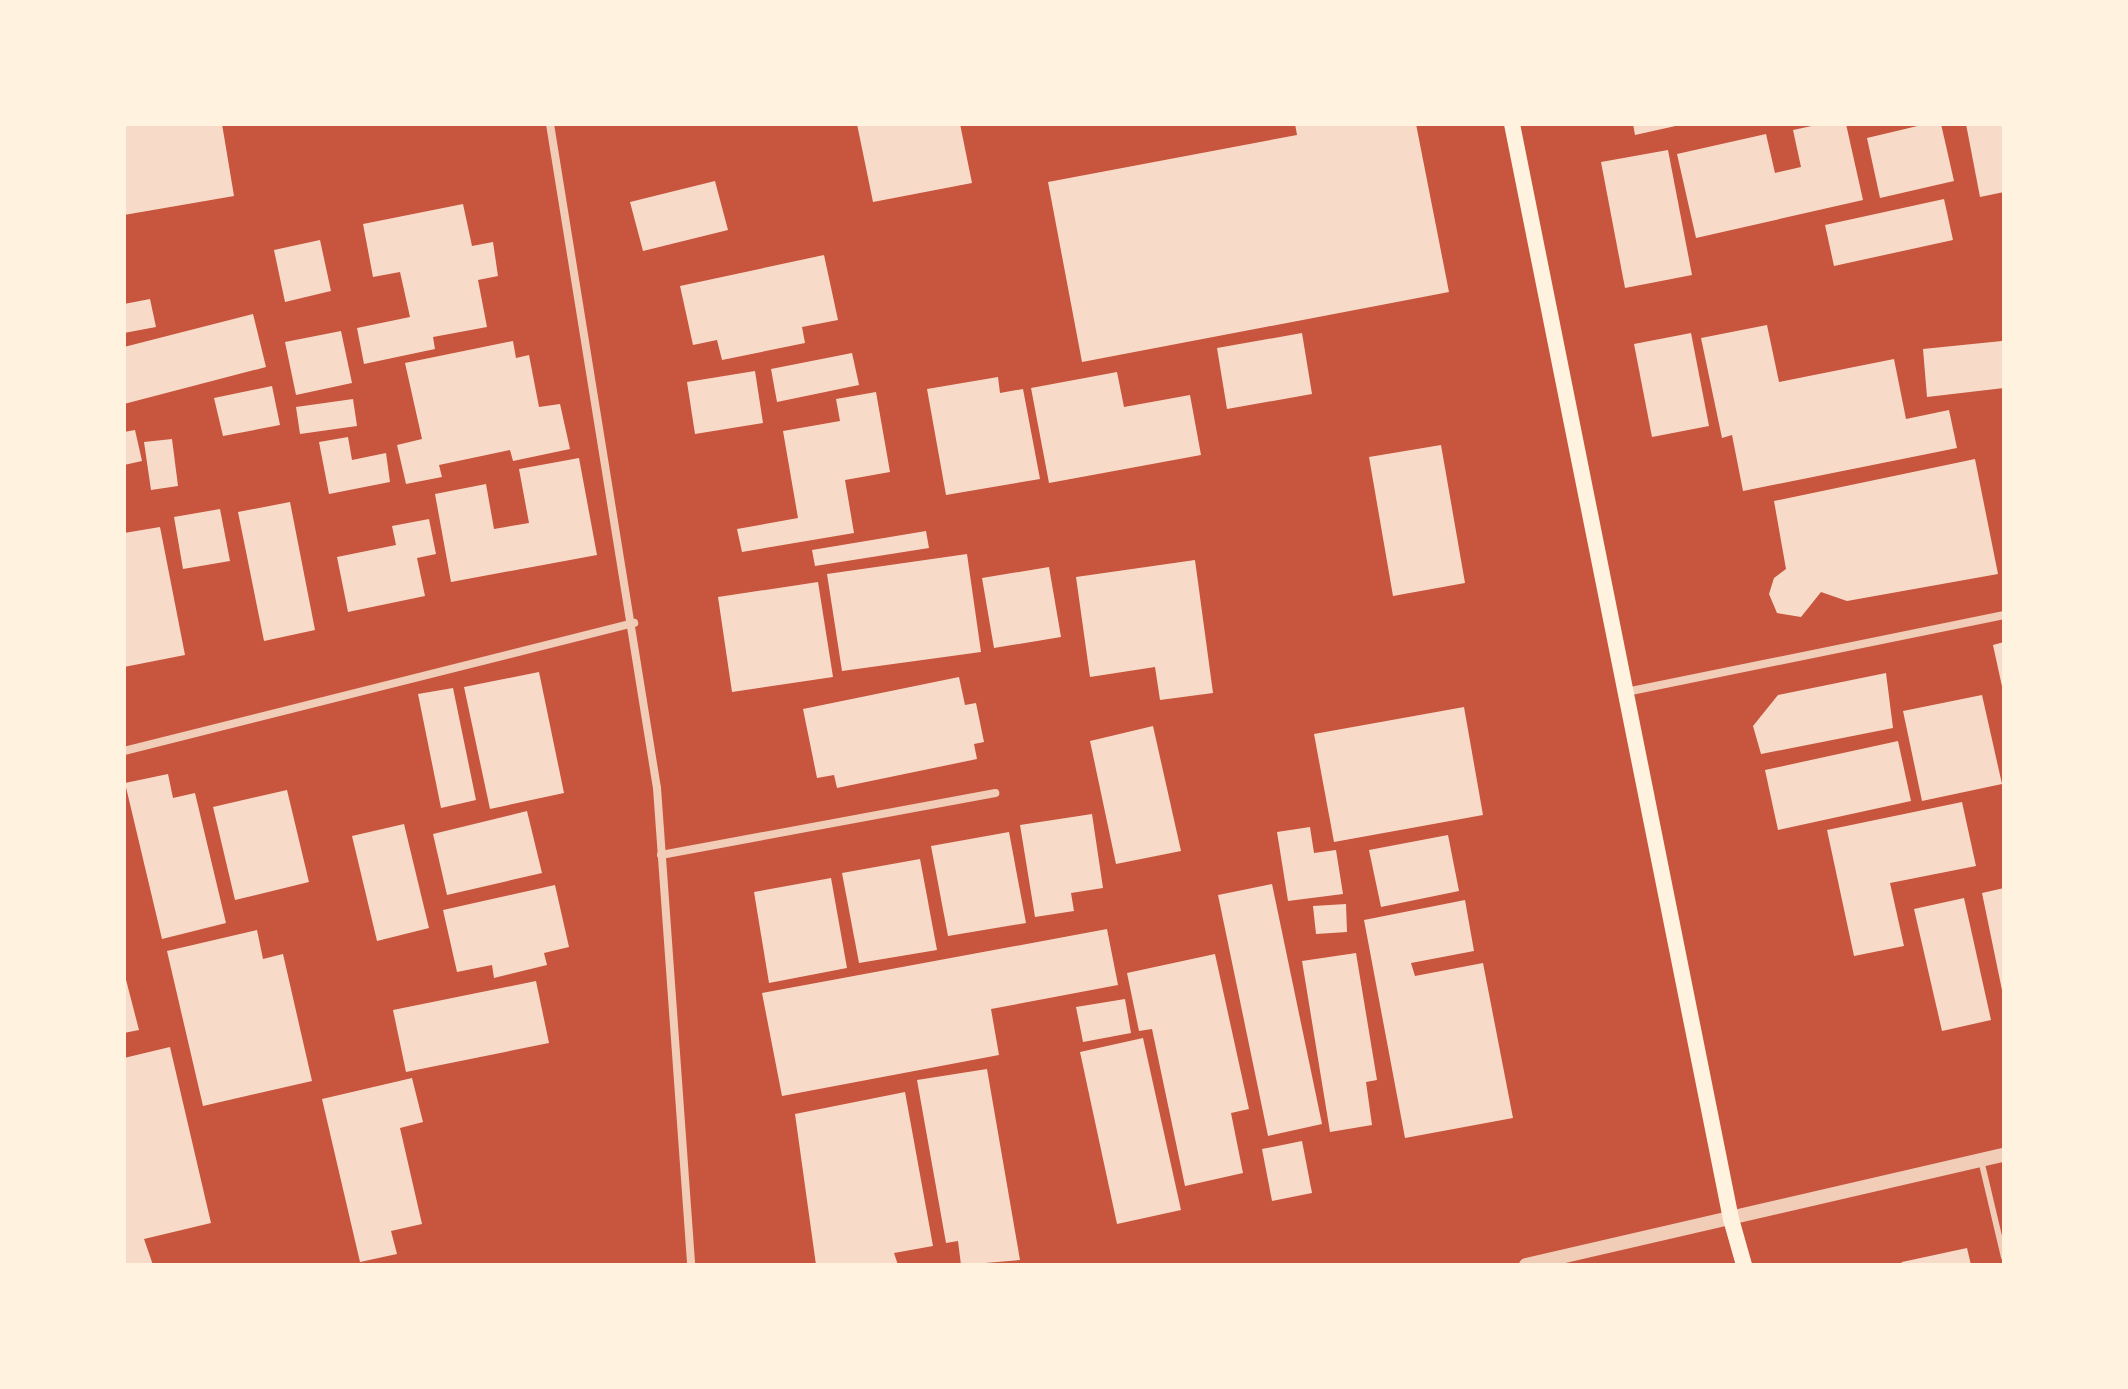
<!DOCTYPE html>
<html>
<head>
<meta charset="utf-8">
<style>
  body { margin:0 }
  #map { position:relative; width:2128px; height:1389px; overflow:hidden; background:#c8553d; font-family:"PT Sans Narrow",sans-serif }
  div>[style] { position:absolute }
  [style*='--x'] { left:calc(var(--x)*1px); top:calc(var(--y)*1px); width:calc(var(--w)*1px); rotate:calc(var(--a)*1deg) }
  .building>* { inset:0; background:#f7dbc8 }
  .service>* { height:6px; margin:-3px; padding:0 3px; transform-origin:3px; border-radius:3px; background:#f1ccb7 }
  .minor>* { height:8px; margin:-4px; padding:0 4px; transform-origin:4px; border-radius:4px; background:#f1ccb7 }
  .tertiary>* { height:14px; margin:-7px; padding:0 7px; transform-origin:7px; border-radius:7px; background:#f1ccb7 }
  .secondary>* { height:16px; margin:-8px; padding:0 8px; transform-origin:8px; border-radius:8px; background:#fff3e0 }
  span { translate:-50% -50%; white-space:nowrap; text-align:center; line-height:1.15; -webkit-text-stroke:7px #fff3e0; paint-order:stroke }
  .frame { position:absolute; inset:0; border:126px solid #fff3e0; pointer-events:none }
</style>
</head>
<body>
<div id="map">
  <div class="building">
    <i style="clip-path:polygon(124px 124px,222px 124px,234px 196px,124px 215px)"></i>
    <i style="clip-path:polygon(857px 124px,960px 124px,972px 183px,873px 202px)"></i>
    <i style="clip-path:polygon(1295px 124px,1416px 124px,1449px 292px,1082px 362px,1048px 182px,1297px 135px)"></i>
    <i style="clip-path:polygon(1633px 124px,1679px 124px,1680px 125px,1635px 135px)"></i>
    <i style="clip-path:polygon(1821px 124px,1846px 124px,1863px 200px,1696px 238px,1677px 154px,1766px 134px,1775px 173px,1801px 167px,1793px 130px)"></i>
    <i style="clip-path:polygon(1926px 124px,1941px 124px,1954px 181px,1880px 198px,1867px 138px)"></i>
    <i style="clip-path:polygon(1966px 124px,2004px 124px,2004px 192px,1980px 197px)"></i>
    <i style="clip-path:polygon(1668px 150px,1692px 275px,1625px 288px,1601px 162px)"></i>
    <i style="clip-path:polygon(715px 181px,728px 230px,643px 251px,630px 202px)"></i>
    <i style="clip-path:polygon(1944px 199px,1953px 240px,1834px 266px,1825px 225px)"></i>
    <i style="clip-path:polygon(463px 204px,472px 246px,493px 242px,498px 276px,478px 280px,487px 327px,433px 337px,435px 349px,364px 364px,357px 328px,410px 317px,400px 272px,373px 277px,363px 224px)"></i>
    <i style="clip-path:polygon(320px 240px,331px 291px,285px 302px,274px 250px)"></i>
    <i style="clip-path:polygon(824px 255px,838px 320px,802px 327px,805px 343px,722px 360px,717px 340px,693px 345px,680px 286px)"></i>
    <i style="clip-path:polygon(150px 299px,156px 327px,124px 333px,124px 304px)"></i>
    <i style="clip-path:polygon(253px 314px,266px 367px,124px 404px,124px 347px)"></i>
    <i style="clip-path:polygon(1767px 325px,1779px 382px,1894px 359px,1906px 419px,1949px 410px,1957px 448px,1743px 491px,1732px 435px,1722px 438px,1701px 338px)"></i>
    <i style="clip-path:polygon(341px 331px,352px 383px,296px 395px,285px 342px)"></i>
    <i style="clip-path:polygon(1302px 333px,1312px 394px,1227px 409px,1217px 348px)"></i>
    <i style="clip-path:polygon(1691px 333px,1709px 426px,1652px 437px,1634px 344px)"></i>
    <i style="clip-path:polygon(513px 341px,516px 358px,529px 355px,539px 407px,560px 404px,570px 449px,513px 461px,510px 450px,439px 465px,442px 477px,406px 484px,397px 445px,422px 439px,405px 363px)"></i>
    <i style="clip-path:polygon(2002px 341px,2004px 388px,1927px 397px,1923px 349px)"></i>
    <i style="clip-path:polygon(852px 353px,859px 385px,777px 402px,771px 369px)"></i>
    <i style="clip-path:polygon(755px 371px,763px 423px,695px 434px,687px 382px)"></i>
    <i style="clip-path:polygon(1117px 372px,1124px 407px,1190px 395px,1201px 455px,1049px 483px,1031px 388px)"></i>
    <i style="clip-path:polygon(998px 377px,1000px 393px,1023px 389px,1040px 479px,946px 495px,927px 389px)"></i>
    <i style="clip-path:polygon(272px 386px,280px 425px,223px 436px,214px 398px)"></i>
    <i style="clip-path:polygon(876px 392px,890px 472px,845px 480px,854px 533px,742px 552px,737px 529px,798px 518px,783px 431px,840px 421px,836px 399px)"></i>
    <i style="clip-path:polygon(353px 399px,357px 426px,300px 434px,296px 407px)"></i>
    <i style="clip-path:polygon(135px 430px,142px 461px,124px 465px,124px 432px)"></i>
    <i style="clip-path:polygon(348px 437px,352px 460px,386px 453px,390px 482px,329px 494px,319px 442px)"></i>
    <i style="clip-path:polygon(172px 439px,178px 486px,151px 490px,144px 442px)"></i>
    <i style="clip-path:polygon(1441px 445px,1465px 583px,1393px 596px,1369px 457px)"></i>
    <i style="clip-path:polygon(579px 458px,597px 555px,451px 582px,435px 494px,486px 484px,494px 529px,529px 523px,519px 469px)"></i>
    <i style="clip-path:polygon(1975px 459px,1998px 574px,1847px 601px,1821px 592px,1801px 617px,1777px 613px,1769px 594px,1774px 578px,1786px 569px,1774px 501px)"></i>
    <i style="clip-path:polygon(290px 502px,315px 630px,264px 641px,238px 512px)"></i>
    <i style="clip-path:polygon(220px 509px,230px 561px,183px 569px,174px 517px)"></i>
    <i style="clip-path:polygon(429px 519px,436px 554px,417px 558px,425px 596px,348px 612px,337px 557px,396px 545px,392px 526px)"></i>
    <i style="clip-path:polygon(160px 527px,185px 655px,124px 667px,124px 533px)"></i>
    <i style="clip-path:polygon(926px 531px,929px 548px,815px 566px,812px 550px)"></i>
    <i style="clip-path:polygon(967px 554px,981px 652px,842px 671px,827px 574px)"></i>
    <i style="clip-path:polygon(1195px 560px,1213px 693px,1160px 700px,1155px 667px,1090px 677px,1076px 577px)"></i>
    <i style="clip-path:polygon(1049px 567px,1061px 637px,994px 648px,982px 578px)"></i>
    <i style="clip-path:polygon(818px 582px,833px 677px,732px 692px,718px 597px)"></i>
    <i style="clip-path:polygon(2004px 642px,2004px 691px,2003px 691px,1993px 645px)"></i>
    <i style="clip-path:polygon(539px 672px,564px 793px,490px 809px,464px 687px)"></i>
    <i style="clip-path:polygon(1886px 673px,1893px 728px,1761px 754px,1753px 726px,1778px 695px)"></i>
    <i style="clip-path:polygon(959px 677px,965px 705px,976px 703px,984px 742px,974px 744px,977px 759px,837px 788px,834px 775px,817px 778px,803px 709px)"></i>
    <i style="clip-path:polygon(453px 688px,476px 800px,441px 808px,418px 694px)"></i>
    <i style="clip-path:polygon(1982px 695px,2002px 784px,1922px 801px,1903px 711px)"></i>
    <i style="clip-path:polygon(1464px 707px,1483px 815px,1334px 842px,1314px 734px)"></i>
    <i style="clip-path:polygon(1153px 726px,1181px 851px,1116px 864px,1090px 741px)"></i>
    <i style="clip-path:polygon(1898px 741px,1911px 801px,1778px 830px,1765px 770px)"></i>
    <i style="clip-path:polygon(168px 774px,173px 798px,195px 793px,226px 923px,162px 939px,125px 783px)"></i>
    <i style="clip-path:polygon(287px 790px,309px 882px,235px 900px,213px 807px)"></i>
    <i style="clip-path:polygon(1962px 802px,1976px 866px,1890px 883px,1904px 946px,1854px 956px,1827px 830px)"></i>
    <i style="clip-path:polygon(527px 811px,542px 873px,447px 895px,433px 834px)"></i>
    <i style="clip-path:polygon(1092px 814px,1103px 888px,1071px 893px,1074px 911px,1035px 917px,1020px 825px)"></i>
    <i style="clip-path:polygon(404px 824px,429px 928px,377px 941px,352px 836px)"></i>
    <i style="clip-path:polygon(1310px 827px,1314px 853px,1336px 850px,1343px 894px,1288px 901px,1277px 832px)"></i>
    <i style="clip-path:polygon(1009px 832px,1026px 923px,948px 936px,931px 846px)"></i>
    <i style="clip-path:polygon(1448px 835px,1459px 891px,1381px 907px,1369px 850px)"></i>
    <i style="clip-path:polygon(920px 859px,937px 950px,859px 963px,842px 873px)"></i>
    <i style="clip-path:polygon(831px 878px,847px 968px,769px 983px,754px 892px)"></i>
    <i style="clip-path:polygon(1272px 884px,1322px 1124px,1268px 1136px,1218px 895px)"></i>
    <i style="clip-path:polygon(555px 885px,569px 947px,544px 953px,547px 965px,494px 978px,492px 965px,457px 972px,443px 910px)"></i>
    <i style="clip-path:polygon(2004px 888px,2004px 995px,2003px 995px,1982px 893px)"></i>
    <i style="clip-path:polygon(1964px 898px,1991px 1020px,1942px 1031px,1914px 909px)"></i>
    <i style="clip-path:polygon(1465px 900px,1474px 951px,1411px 963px,1415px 976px,1483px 963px,1513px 1118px,1405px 1138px,1364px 920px)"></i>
    <i style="clip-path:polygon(1346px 904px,1347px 932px,1316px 934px,1313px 906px)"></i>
    <i style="clip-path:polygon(1107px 929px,1118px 985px,991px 1009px,999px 1055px,782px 1096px,762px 993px)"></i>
    <i style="clip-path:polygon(257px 930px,263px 959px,283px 954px,312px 1081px,203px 1106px,167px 951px)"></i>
    <i style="clip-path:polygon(1356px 953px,1377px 1080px,1366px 1082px,1372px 1125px,1330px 1132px,1302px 961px)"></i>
    <i style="clip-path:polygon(1215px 954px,1249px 1109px,1231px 1113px,1243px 1173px,1185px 1186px,1152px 1029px,1139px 1031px,1127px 973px)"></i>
    <i style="clip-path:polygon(124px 972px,139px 1030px,124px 1033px)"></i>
    <i style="clip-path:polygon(536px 981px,549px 1043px,406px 1072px,393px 1010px)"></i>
    <i style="clip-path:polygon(1125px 999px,1131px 1033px,1083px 1042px,1076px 1007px)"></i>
    <i style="clip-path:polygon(1143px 1038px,1181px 1210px,1117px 1224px,1080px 1052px)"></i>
    <i style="clip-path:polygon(170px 1047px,211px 1223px,144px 1239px,153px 1265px,124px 1265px,124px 1058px)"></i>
    <i style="clip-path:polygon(987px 1069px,1020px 1260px,961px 1265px,958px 1241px,946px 1243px,917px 1080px)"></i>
    <i style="clip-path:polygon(412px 1078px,423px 1122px,400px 1128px,422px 1224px,391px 1231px,397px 1254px,360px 1262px,322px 1099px)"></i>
    <i style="clip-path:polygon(905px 1092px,933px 1246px,894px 1253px,898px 1265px,816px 1265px,795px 1114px)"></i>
    <i style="clip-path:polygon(1302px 1141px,1312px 1193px,1272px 1201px,1262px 1149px)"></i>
    <i style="clip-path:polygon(1967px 1248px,1971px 1265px,1900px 1265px,1902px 1262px)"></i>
  </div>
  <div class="service">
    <i style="--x:1981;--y:1160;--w:100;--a:76.7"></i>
  </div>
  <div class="minor">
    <i style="--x:550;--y:124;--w:673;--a:80.85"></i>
    <i style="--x:657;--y:788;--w:478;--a:85.9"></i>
    <i style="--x:1626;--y:692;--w:386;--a:-11.5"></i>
    <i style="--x:124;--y:751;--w:526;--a:-14.09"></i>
    <i style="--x:661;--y:855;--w:340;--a:-10.5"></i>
  </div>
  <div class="tertiary">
    <i style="--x:1526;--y:1265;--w:490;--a:-13"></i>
  </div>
  <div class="secondary">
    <i style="--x:1512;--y:124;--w:1117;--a:78.69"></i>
    <i style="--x:1731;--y:1219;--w:48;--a:74.2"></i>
  </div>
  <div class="frame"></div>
</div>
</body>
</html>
